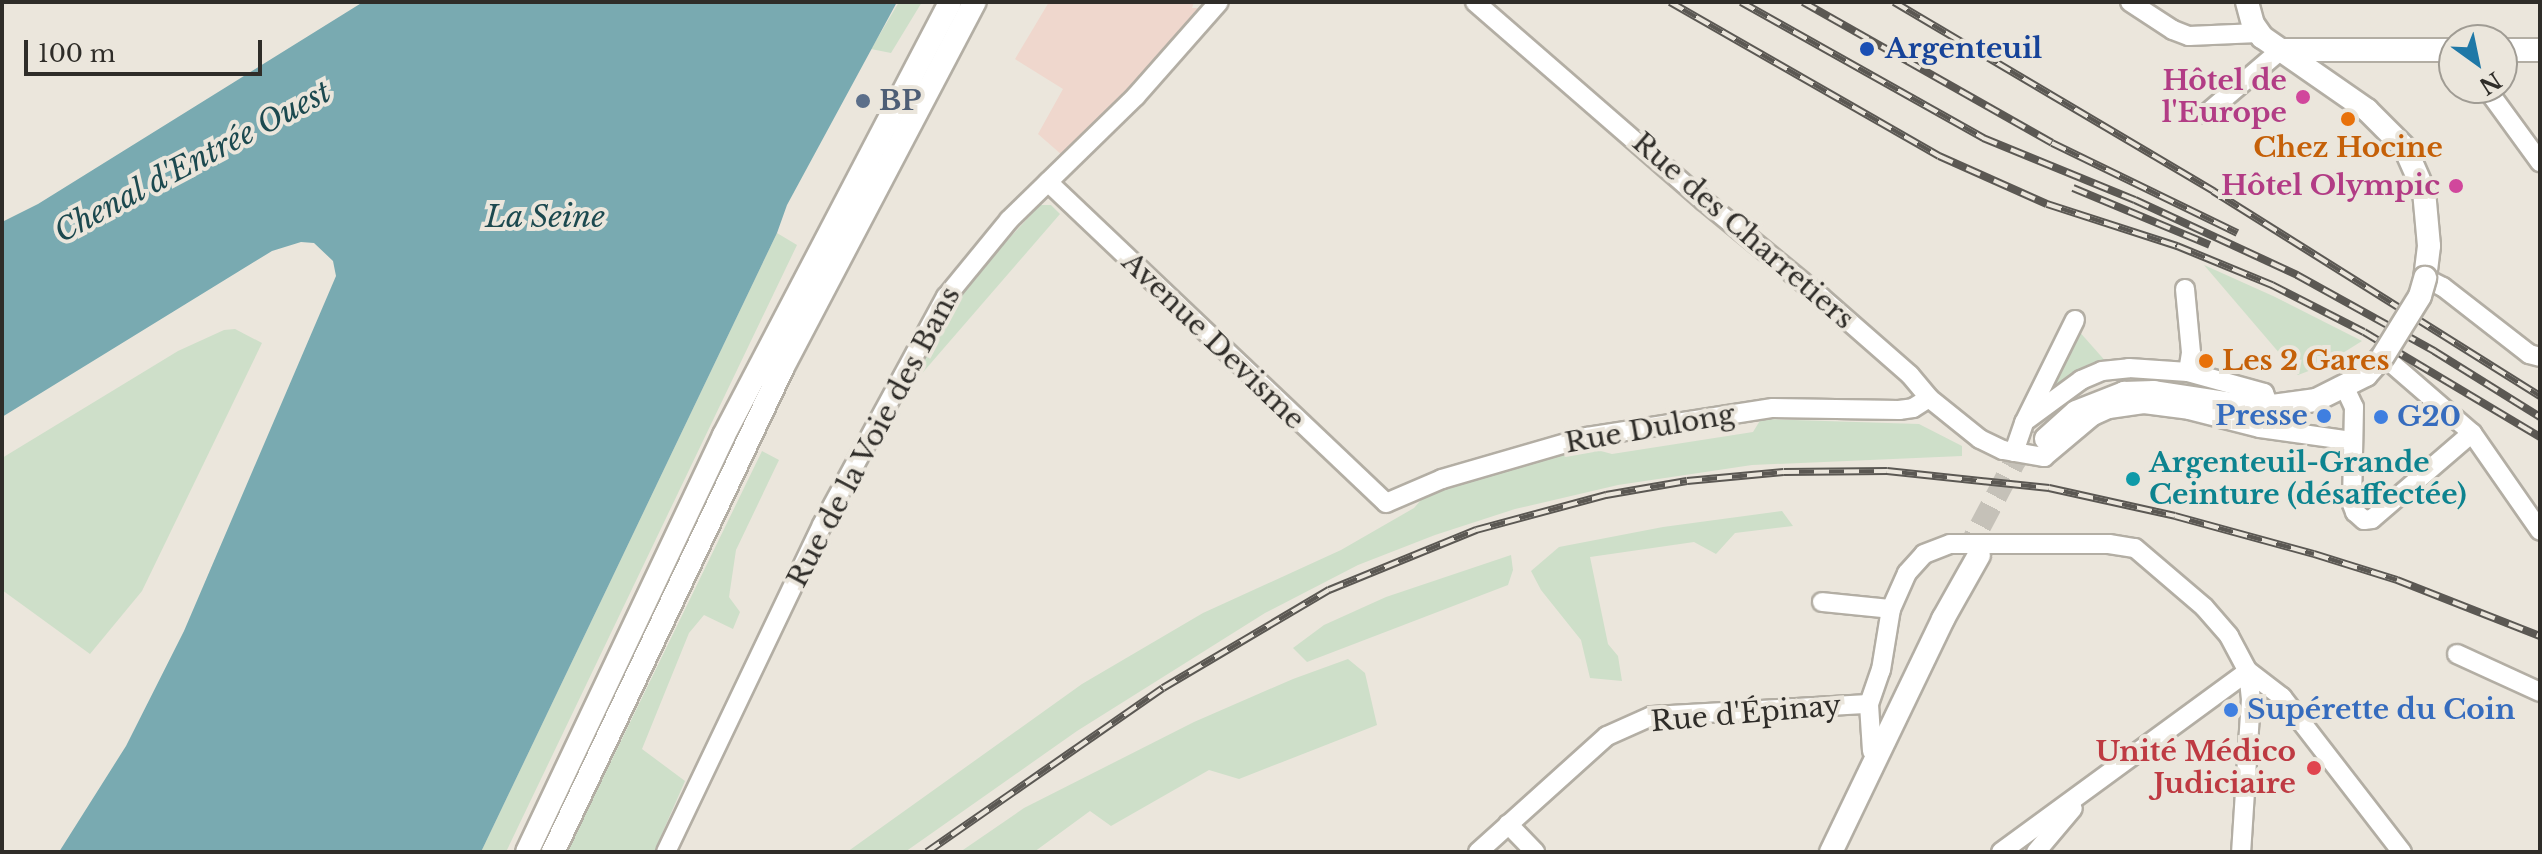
<!DOCTYPE html>
<html>
<head>
<meta charset="utf-8">
<style>
  body { margin:0 }
  #map { position:relative; width:2542px; height:854px; overflow:hidden; background:#ebe6dc; font-family:"Libre Baskerville",serif }
  div>[style] { position:absolute }
  [style*='--x'] { left:calc(var(--x)*1px); top:calc(var(--y)*1px); width:calc(var(--w)*1px); rotate:calc(var(--a)*1deg) }
  .commercial>* { inset:0; background:#efd7cd }
  .green>* { inset:0; background:#cedfc9 }
  .water>* { inset:0; background:#79aab1 }
  .major-tunnel>* { height:22px; margin-top:-11px; transform-origin:0; background:repeating-linear-gradient(90deg,#c5c1b8 0 22px,transparent 0 33px) }
  .roads { filter:drop-shadow(2px 0 #b3aea4) drop-shadow(-2px 0 #b3aea4) drop-shadow(0 2px #b3aea4) drop-shadow(0 -2px #b3aea4) }
  .minor>* { height:18px; margin:-9px; padding:0 9px; transform-origin:9px; border-radius:9px; background:#fff }
  .major>* { height:22px; margin:-11px; padding:0 11px; transform-origin:11px; border-radius:11px; background:#fff }
  .rail>* { height:8px; margin-top:-4px; transform-origin:0; background:repeating-linear-gradient(90deg,#ebe6dc 0 15px,#5b5853 0 30px); box-sizing:border-box; border-block:2px solid #5b5853 }
  .bridges { filter:drop-shadow(2px 0 #b3aea4) drop-shadow(-2px 0 #b3aea4) drop-shadow(0 2px #b3aea4) drop-shadow(0 -2px #b3aea4) }
  .major-bridge>* { height:22px; margin:-11px; padding:0 11px; transform-origin:11px; border-radius:11px; background:#fff }
  .dots>* { width:22px; height:22px; translate:-50% -50%; box-sizing:border-box; border:4px solid #ebe6dc; border-radius:50% }
  span { translate:-50% -50%; white-space:nowrap; text-align:center; line-height:1.15; -webkit-text-stroke:8px #ebe6dc; paint-order:stroke }
  .transit-label { font-size:28px; color:#164399; font-weight:700 }
  .left { translate:0 -50%; text-align:left }
  .hotel-label { font-size:28px; color:#b23c85; font-weight:700 }
  .right { translate:-100% -50%; text-align:right }
  .service-label { font-size:28px; color:#4e5e75; font-weight:700 }
  .food-label { font-size:28px; color:#c56008; font-weight:700 }
  .street-label { font-size:28px; color:#2f2d29 }
  .shop-label { font-size:28px; color:#366cbe; font-weight:700 }
  .culture-label { font-size:28px; color:#0d838f; font-weight:700 }
  .health-label { font-size:28px; color:#be3a42; font-weight:700 }
  .water-label { font-size:30px; color:#1c494f; font-style:italic }
  .frame { position:absolute; inset:0; border:4px solid #2f2d29; pointer-events:none }
  .north { position:absolute; left:2438px; top:24px; width:80px; height:80px; box-sizing:border-box; background:#ebe6dc; border:2px solid #a09c94; border-radius:50%; rotate:147deg; font-size:22px; font-weight:700; line-height:32px; text-align:center; color:#2f2d29 }
  .north::after { content:''; display:block; margin:auto; width:28px; height:36px; background:#1f78a7; clip-path:polygon(50% 0,100% 100%,50% 72%,0 100%) }
  .scale { position:absolute; left:24px; top:40px; width:238px; height:36px; box-sizing:border-box; border:4px solid #2f2d29; border-top:0; padding-left:10px; font-size:24px; line-height:28px; white-space:nowrap; color:#2f2d29; -webkit-text-stroke:6px #ebe6dc; paint-order:stroke }
</style>
</head>
<body>
<div id="map">
  <div class="commercial">
    <i style="clip-path:polygon(1049px 2px,1194px 2px,1192px 8px,1198px 8px,1197px 15px,1140px 79px,1062px 155px,1038px 134px,1063px 89px,1015px 59px)"></i>
  </div>
  <div class="green">
    <i style="clip-path:polygon(899px 2px,922px 2px,891px 53px,871px 49px)"></i>
    <i style="clip-path:polygon(1040px 205px,1051px 205px,1060px 214px,905px 393px,926px 351px,977px 273px)"></i>
    <i style="clip-path:polygon(777px 233px,797px 245px,690px 468px,506px 852px,481px 852px)"></i>
    <i style="clip-path:polygon(2204px 265px,2273px 296px,2362px 341px,2322px 366px,2298px 375px)"></i>
    <i style="clip-path:polygon(235px 329px,262px 343px,142px 591px,90px 654px,2px 590px,2px 458px,178px 351px,224px 330px)"></i>
    <i style="clip-path:polygon(2077px 329px,2108px 364px,2054px 386px,2052px 383px)"></i>
    <i style="clip-path:polygon(1761px 419px,1919px 424px,1962px 446px,1962px 456px,1752px 465px,1618px 485px,1515px 509px,1435px 535px,1358px 565px,1265px 613px,1077px 731px,905px 852px,847px 852px,1082px 684px,1203px 613px,1341px 550px,1414px 508px,1428px 492px,1586px 447px,1612px 454px,1753px 432px)"></i>
    <i style="clip-path:polygon(762px 451px,779px 460px,736px 550px,729px 597px,740px 612px,733px 629px,704px 615px,689px 633px,642px 749px,685px 781px,654px 852px,567px 852px)"></i>
    <i style="clip-path:polygon(1782px 511px,1793px 526px,1735px 533px,1716px 554px,1694px 542px,1590px 557px,1608px 644px,1618px 656px,1622px 681px,1590px 678px,1581px 640px,1541px 590px,1531px 571px,1559px 547px,1663px 527px)"></i>
    <i style="clip-path:polygon(1511px 555px,1513px 570px,1508px 585px,1307px 662px,1293px 648px,1324px 625px,1386px 597px)"></i>
    <i style="clip-path:polygon(1348px 659px,1365px 673px,1377px 725px,1239px 779px,1209px 770px,1111px 826px,1090px 811px,1034px 852px,960px 852px,1024px 808px,1194px 722px,1293px 679px)"></i>
  </div>
  <div class="water">
    <i style="clip-path:polygon(363px 2px,897px 2px,787px 205px,777px 233px,481px 852px,59px 852px,126px 746px,184px 631px,336px 276px,333px 261px,314px 243px,301px 242px,272px 251px,2px 417px,2px 222px,38px 204px)"></i>
  </div>
  <div class="major-tunnel">
    <i style="--x:1965;--y:555;--w:106;--a:-62"></i>
    <i style="--x:2015;--y:461;--w:35;--a:-50"></i>
  </div>
  <div class="roads">
    <div class="minor">
      <i style="--x:1475;--y:2;--w:303;--a:41"></i>
      <i style="--x:1704;--y:201;--w:151;--a:39.4"></i>
      <i style="--x:1821;--y:297;--w:118;--a:41.2"></i>
      <i style="--x:1910;--y:375;--w:30;--a:50"></i>
      <i style="--x:1929;--y:398;--w:65;--a:38.8"></i>
      <i style="--x:1980;--y:439;--w:25;--a:26"></i>
      <i style="--x:2003;--y:450;--w:42;--a:9.7"></i>
      <i style="--x:2044;--y:457;--w:64;--a:-39.9"></i>
      <i style="--x:2093;--y:416;--w:17;--a:-24"></i>
      <i style="--x:2109;--y:409;--w:35;--a:-8"></i>
      <i style="--x:2144;--y:404;--w:45;--a:7.6"></i>
      <i style="--x:2189;--y:410;--w:73;--a:14.2"></i>
      <i style="--x:2260;--y:428;--w:94;--a:8"></i>
      <i style="--x:2130;--y:2;--w:51;--a:33.1"></i>
      <i style="--x:2173;--y:30;--w:17;--a:21"></i>
      <i style="--x:2189;--y:36;--w:69;--a:-2.5"></i>
      <i style="--x:2486;--y:88;--w:92;--a:53.9"></i>
      <i style="--x:2206;--y:114;--w:99;--a:-40.5"></i>
      <i style="--x:1048;--y:182;--w:466;--a:43.5"></i>
      <i style="--x:1386;--y:503;--w:61;--a:-23.2"></i>
      <i style="--x:1442;--y:479;--w:151;--a:-16.2"></i>
      <i style="--x:1587;--y:437;--w:188;--a:-8.9"></i>
      <i style="--x:1773;--y:408;--w:126;--a:0.9"></i>
      <i style="--x:1899;--y:410;--w:14;--a:-8"></i>
      <i style="--x:1913;--y:408;--w:19;--a:-32"></i>
      <i style="--x:2425;--y:278;--w:20;--a:27"></i>
      <i style="--x:2443;--y:287;--w:109;--a:37.9"></i>
      <i style="--x:2529;--y:354;--w:11;--a:15"></i>
      <i style="--x:2185;--y:289;--w:64;--a:84.6"></i>
      <i style="--x:2191;--y:353;--w:19;--a:99"></i>
      <i style="--x:2345;--y:388;--w:21;--a:65"></i>
      <i style="--x:2354;--y:407;--w:97;--a:91.2"></i>
      <i style="--x:2352;--y:504;--w:9;--a:69"></i>
      <i style="--x:2355;--y:512;--w:12;--a:42"></i>
      <i style="--x:2364;--y:520;--w:8;--a:-7"></i>
      <i style="--x:2372;--y:519;--w:132;--a:-40.7"></i>
      <i style="--x:2472;--y:433;--w:118;--a:-139.1"></i>
      <i style="--x:2028;--y:419;--w:66;--a:-36.3"></i>
      <i style="--x:2081;--y:380;--w:23;--a:-23"></i>
      <i style="--x:2102;--y:371;--w:27;--a:-6"></i>
      <i style="--x:2129;--y:368;--w:59;--a:3.9"></i>
      <i style="--x:2188;--y:372;--w:79;--a:15.4"></i>
      <i style="--x:2264;--y:393;--w:11;--a:68"></i>
      <i style="--x:2472;--y:433;--w:119;--a:55.2"></i>
      <i style="--x:2014;--y:452;--w:31;--a:-71"></i>
      <i style="--x:2024;--y:423;--w:115;--a:-63.7"></i>
      <i style="--x:1822;--y:602;--w:69;--a:5.8"></i>
      <i style="--x:2457;--y:654;--w:91;--a:24.6"></i>
      <i style="--x:2248;--y:671;--w:43;--a:37.4"></i>
      <i style="--x:2282;--y:697;--w:196;--a:52.3"></i>
      <i style="--x:1872;--y:751;--w:47;--a:-93.7"></i>
      <i style="--x:1869;--y:704;--w:36;--a:-71"></i>
      <i style="--x:1881;--y:670;--w:62;--a:-80.7"></i>
      <i style="--x:1891;--y:609;--w:39;--a:-66"></i>
      <i style="--x:1907;--y:573;--w:25;--a:-48"></i>
      <i style="--x:1924;--y:554;--w:28;--a:-21"></i>
      <i style="--x:1950;--y:544;--w:159;--a:0"></i>
      <i style="--x:2109;--y:544;--w:26;--a:9"></i>
      <i style="--x:2135;--y:548;--w:91;--a:40.5"></i>
      <i style="--x:2204;--y:607;--w:38;--a:49"></i>
      <i style="--x:2229;--y:636;--w:40;--a:62"></i>
      <i style="--x:2248;--y:671;--w:28;--a:84"></i>
      <i style="--x:2251;--y:699;--w:153;--a:93.7"></i>
      <i style="--x:1508;--y:824;--w:39;--a:46"></i>
      <i style="--x:666;--y:852;--w:362;--a:-64.5"></i>
      <i style="--x:822;--y:525;--w:260;--a:-61.5"></i>
      <i style="--x:946;--y:297;--w:99;--a:-50.7"></i>
      <i style="--x:1009;--y:220;--w:177;--a:-44.3"></i>
      <i style="--x:1136;--y:96;--w:125;--a:-48.6"></i>
      <i style="--x:1478;--y:852;--w:173;--a:-42"></i>
      <i style="--x:1607;--y:736;--w:49;--a:-24"></i>
      <i style="--x:1652;--y:716;--w:217;--a:-3.2"></i>
      <i style="--x:2001;--y:852;--w:306;--a:-36.2"></i>
      <i style="--x:2036;--y:852;--w:57;--a:-49.9"></i>
    </div>
    <div class="major">
      <i style="--x:2247;--y:2;--w:23;--a:75"></i>
      <i style="--x:2253;--y:24;--w:16;--a:55"></i>
      <i style="--x:2262;--y:37;--w:128;--a:34.8"></i>
      <i style="--x:2367;--y:110;--w:54;--a:45"></i>
      <i style="--x:2405;--y:148;--w:47;--a:66.2"></i>
      <i style="--x:2424;--y:191;--w:55;--a:84.8"></i>
      <i style="--x:2429;--y:246;--w:32;--a:97"></i>
      <i style="--x:2281;--y:50;--w:173;--a:0"></i>
      <i style="--x:2502;--y:50;--w:38;--a:0"></i>
      <i style="--x:2046;--y:439;--w:40;--a:-42"></i>
      <i style="--x:2076;--y:412;--w:52;--a:-21.6"></i>
      <i style="--x:2124;--y:393;--w:30;--a:-2"></i>
      <i style="--x:2154;--y:392;--w:105;--a:8.7"></i>
      <i style="--x:2258;--y:408;--w:59;--a:-7.9"></i>
      <i style="--x:2316;--y:400;--w:56;--a:-26.6"></i>
      <i style="--x:2366;--y:375;--w:25;--a:-48"></i>
      <i style="--x:527;--y:852;--w:461;--a:-64.7"></i>
      <i style="--x:724;--y:435;--w:488;--a:-62.4"></i>
      <i style="--x:553;--y:852;--w:537;--a:-64.63"></i>
      <i style="--x:783;--y:367;--w:412;--a:-62.3"></i>
      <i style="--x:1831;--y:852;--w:259;--a:-64.3"></i>
      <i style="--x:1943;--y:619;--w:73;--a:-60.6"></i>
    </div>
  </div>
  <div class="rail">
    <i style="--x:1670;--y:2;--w:310;--a:29.8"></i>
    <i style="--x:1939;--y:156;--w:118;--a:24"></i>
    <i style="--x:2047;--y:204;--w:137;--a:17.9"></i>
    <i style="--x:2177;--y:246;--w:103;--a:22.3"></i>
    <i style="--x:2272;--y:285;--w:103;--a:27.1"></i>
    <i style="--x:2364;--y:332;--w:205;--a:30.8"></i>
    <i style="--x:1741;--y:2;--w:278;--a:29.3"></i>
    <i style="--x:1983;--y:138;--w:164;--a:22.2"></i>
    <i style="--x:2135;--y:200;--w:179;--a:24.8"></i>
    <i style="--x:2297;--y:275;--w:157;--a:29"></i>
    <i style="--x:2434;--y:351;--w:125;--a:31.9"></i>
    <i style="--x:1803;--y:2;--w:286;--a:29.5"></i>
    <i style="--x:2052;--y:143;--w:206;--a:25.9"></i>
    <i style="--x:1894;--y:2;--w:371;--a:30.6"></i>
    <i style="--x:2213;--y:191;--w:386;--a:32.1"></i>
    <i style="--x:2073;--y:188;--w:148;--a:22.6"></i>
    <i style="--x:927;--y:852;--w:287;--a:-34.8"></i>
    <i style="--x:1163;--y:688;--w:193;--a:-30.6"></i>
    <i style="--x:1329;--y:590;--w:159;--a:-22.2"></i>
    <i style="--x:1476;--y:530;--w:135;--a:-15.1"></i>
    <i style="--x:1606;--y:495;--w:82;--a:-9.8"></i>
    <i style="--x:1687;--y:481;--w:97;--a:-5.3"></i>
    <i style="--x:1784;--y:472;--w:103;--a:-0.6"></i>
    <i style="--x:1887;--y:471;--w:163;--a:6"></i>
    <i style="--x:2049;--y:488;--w:129;--a:12.5"></i>
    <i style="--x:2175;--y:516;--w:144;--a:15.3"></i>
    <i style="--x:2314;--y:554;--w:87;--a:17.4"></i>
    <i style="--x:2397;--y:580;--w:154;--a:21.4"></i>
  </div>
  <div class="bridges">
    <div class="major-bridge">
      <i style="--x:2383;--y:356;--w:70;--a:-58.3"></i>
      <i style="--x:2420;--y:296;--w:19;--a:-74"></i>
    </div>
  </div>
  <div class="dots">
    <i style="left:1867px;top:49px;background:#1a4fb4"></i>
    <i style="left:2303px;top:97px;background:#d1479c"></i>
    <i style="left:863px;top:101px;background:#5c6f8a"></i>
    <i style="left:2348px;top:119px;background:#e8710a"></i>
    <i style="left:2456px;top:186px;background:#d1479c"></i>
    <i style="left:2206px;top:361px;background:#e8710a"></i>
    <i style="left:2324px;top:416px;background:#3f7fe0"></i>
    <i style="left:2381px;top:417px;background:#3f7fe0"></i>
    <i style="left:2133px;top:479px;background:#0f9aa8"></i>
    <i style="left:2231px;top:710px;background:#3f7fe0"></i>
    <i style="left:2314px;top:768px;background:#e0444e"></i>
  </div>
  <div class="transit-label">
    <span class="left" style="left:1885px;top:49px">Argenteuil</span>
  </div>
  <div class="hotel-label">
    <span class="right" style="left:2287px;top:97px">Hôtel de<br>l'Europe</span>
    <span class="right" style="left:2440px;top:186px">Hôtel Olympic</span>
  </div>
  <div class="service-label">
    <span class="left" style="left:879px;top:101px">BP</span>
  </div>
  <div class="food-label">
    <span style="left:2348px;top:148px">Chez Hocine</span>
    <span class="left" style="left:2222px;top:361px">Les 2 Gares</span>
  </div>
  <div class="street-label">
    <span style="left:1743px;top:231px;rotate:41deg">Rue des Charretiers</span>
    <span style="left:1213px;top:341px;rotate:44deg">Avenue Devisme</span>
    <span style="left:1650px;top:429px;rotate:-10deg">Rue Dulong</span>
    <span style="left:874px;top:437px;rotate:-62deg">Rue de la Voie des Bans</span>
    <span style="left:1746px;top:714px;rotate:-5deg">Rue d'Épinay</span>
  </div>
  <div class="shop-label">
    <span class="right" style="left:2308px;top:416px">Presse</span>
    <span class="left" style="left:2397px;top:417px">G20</span>
    <span class="left" style="left:2247px;top:710px">Supérette du Coin</span>
  </div>
  <div class="culture-label">
    <span class="left" style="left:2149px;top:479px">Argenteuil-Grande<br>Ceinture (désaffectée)</span>
  </div>
  <div class="health-label">
    <span class="right" style="left:2296px;top:768px">Unité Médico<br>Judiciaire</span>
  </div>
  <div class="water-label">
    <span style="left:193px;top:162px;rotate:-28deg">Chenal d'Entrée Ouest</span>
    <span style="left:545px;top:217px">La Seine</span>
  </div>
  <div class="frame"></div>
  <div class="north">N</div>
  <div class="scale">100 m</div>
</div>
</body>
</html>
